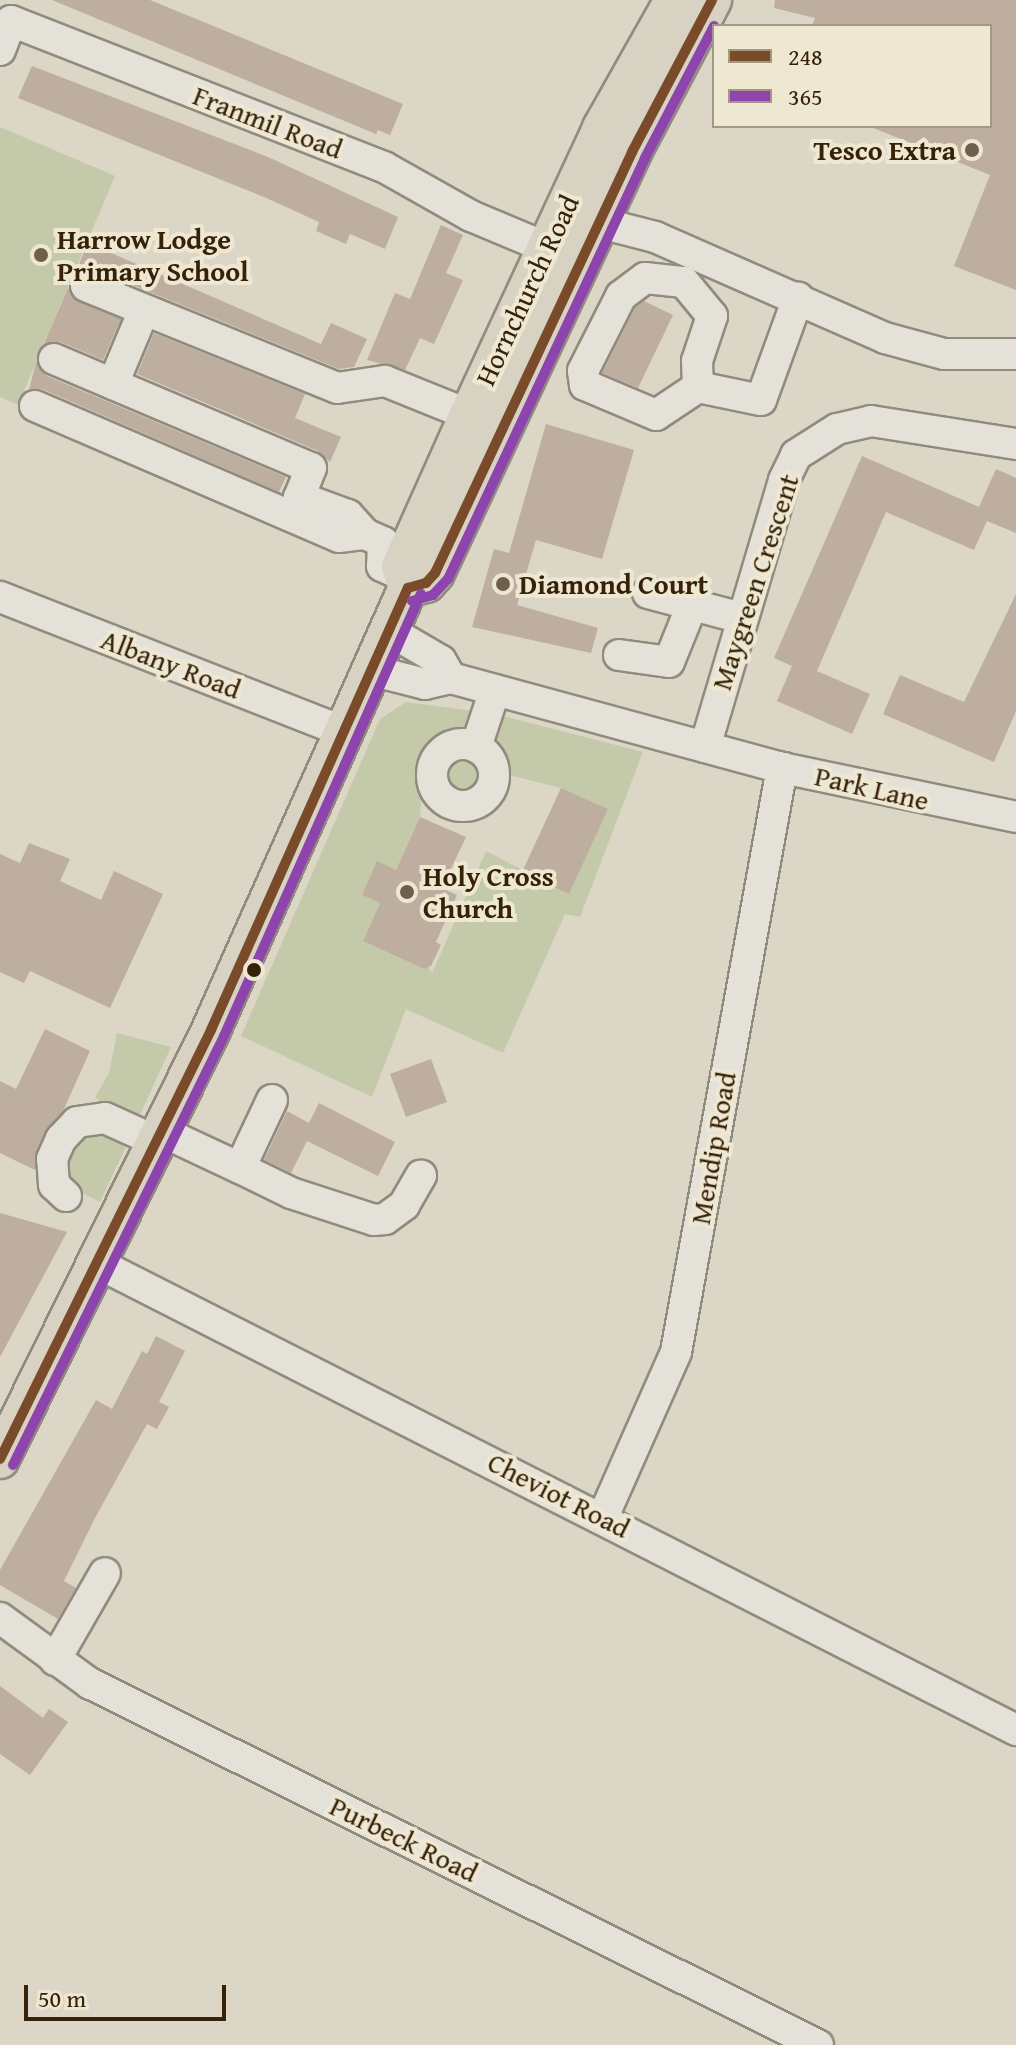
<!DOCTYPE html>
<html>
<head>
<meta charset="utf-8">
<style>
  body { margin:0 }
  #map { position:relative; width:1016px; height:2045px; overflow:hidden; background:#dbd6c5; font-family:"Gentium Book Plus",serif }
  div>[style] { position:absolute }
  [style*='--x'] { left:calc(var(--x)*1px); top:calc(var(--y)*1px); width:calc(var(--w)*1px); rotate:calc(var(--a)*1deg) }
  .green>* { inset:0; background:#c4caa9 }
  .round { border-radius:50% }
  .building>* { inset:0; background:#beaea0 }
  .roads { filter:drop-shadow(2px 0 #918b7e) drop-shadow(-2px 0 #918b7e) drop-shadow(0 2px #918b7e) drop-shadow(0 -2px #918b7e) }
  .minor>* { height:30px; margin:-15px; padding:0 15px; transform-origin:15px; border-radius:15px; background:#e4e1d9 }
  .minor>.ring { margin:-15px; padding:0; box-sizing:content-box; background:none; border:30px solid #e4e1d9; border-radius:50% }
  .major>* { height:38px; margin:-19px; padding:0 19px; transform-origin:19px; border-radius:19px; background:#d8d2c3 }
  .bus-1>* { height:10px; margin:-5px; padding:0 5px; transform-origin:5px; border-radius:5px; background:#7a4b2a }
  .bus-2>* { height:10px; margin:-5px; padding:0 5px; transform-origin:5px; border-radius:5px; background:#8e44ad }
  .dots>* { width:22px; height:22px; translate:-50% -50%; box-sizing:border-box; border:4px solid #eee8d3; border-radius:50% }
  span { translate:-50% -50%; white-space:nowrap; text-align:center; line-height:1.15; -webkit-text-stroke:8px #eee8d3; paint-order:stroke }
  .street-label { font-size:28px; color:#362109 }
  .poi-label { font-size:28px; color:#362109; font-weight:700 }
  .right { translate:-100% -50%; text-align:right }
  .left { translate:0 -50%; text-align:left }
  .legend { position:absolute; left:712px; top:24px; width:280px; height:104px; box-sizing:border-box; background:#eee8d3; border:2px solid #a49882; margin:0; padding:10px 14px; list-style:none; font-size:24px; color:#362109 }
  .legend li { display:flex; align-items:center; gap:16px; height:40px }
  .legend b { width:40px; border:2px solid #a49882 }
  .scale { position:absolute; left:24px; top:1985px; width:202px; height:36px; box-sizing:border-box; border:4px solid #362109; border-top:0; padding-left:10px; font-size:24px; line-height:28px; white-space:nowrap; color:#362109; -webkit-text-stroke:6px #eee8d3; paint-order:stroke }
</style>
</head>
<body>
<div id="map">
  <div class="green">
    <i style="clip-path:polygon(0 127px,115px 176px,18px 405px,0 397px)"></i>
    <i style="clip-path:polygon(406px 702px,482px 712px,470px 738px,434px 746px,424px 758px,420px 817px,396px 870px,377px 862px,362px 895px,380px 903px,363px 941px,424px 969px,426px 964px,432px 973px,486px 851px,569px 894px,607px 809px,561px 788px,509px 775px,491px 740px,491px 731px,503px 716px,643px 752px,580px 917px,565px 914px,503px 1053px,406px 1009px,372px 1097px,241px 1036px,380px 719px)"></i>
    <i class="round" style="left:443px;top:755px;width:40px;height:40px"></i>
    <i style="clip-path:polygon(117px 1033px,171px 1047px,138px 1119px,95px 1098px,109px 1073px)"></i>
    <i style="clip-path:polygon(101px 1128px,129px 1140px,100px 1202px,70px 1187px,64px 1155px,73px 1140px)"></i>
  </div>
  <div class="building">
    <i style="clip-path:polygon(52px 0,150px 0,403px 104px,390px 135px,378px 130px,376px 134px)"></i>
    <i style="clip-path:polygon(775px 0,1016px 0,1016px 290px,954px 266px,990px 175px,871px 127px,990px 126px,990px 26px,812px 26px,815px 18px,774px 8px)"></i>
    <i style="clip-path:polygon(32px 66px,268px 157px,398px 217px,385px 249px,350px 234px,346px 244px,316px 231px,319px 222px,264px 197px,18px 98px)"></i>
    <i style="clip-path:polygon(441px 225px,463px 235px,446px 273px,463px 280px,434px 344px,420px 338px,405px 370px,367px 360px,395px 293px,410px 299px)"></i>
    <i style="clip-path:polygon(88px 243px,321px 344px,331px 323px,367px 339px,354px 367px,339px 369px,93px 269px,76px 271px)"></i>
    <i style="clip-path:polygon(68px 288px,79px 302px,121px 319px,103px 360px,61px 342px,44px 344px)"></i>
    <i style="clip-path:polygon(644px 301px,673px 315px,638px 388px,602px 373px,635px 308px)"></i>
    <i style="clip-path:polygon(154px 333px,305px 394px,295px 418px,341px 437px,330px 462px,318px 451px,137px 374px)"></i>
    <i style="clip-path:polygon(36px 362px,47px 376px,286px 477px,279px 492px,42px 389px,29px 390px)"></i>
    <i style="clip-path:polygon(546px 424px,634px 450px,602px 559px,536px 540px,517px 605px,598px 628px,591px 653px,472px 627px,494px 549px,509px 553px)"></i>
    <i style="clip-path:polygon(862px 456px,979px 507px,996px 469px,1016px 478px,1016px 533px,987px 521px,974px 550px,886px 512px,817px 671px,870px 694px,852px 734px,777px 701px,792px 666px,774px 658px)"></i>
    <i style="clip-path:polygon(1016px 594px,1016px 711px,994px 762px,883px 714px,900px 675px,964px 702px)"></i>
    <i style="clip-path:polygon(561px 788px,608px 809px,569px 894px,522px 872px)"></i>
    <i style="clip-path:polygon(420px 817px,466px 837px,442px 888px,457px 895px,436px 942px,441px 945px,431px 966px,424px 969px,363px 941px,380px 903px,362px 895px,377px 861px,396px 870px)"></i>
    <i style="clip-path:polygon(29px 843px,70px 859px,60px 881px,101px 900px,114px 871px,163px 894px,110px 1008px,30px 971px,24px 983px,0 972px,0 854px,20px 863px)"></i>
    <i style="clip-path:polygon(45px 1029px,90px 1051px,63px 1111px,45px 1132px,35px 1170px,0 1153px,0 1081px,16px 1089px)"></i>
    <i style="clip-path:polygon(431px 1059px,447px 1102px,406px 1117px,390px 1074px)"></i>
    <i style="clip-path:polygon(319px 1103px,395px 1142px,378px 1176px,307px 1141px,291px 1173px,264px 1160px,287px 1111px,309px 1123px)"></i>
    <i style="clip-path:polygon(0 1213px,67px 1232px,0 1357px)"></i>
    <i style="clip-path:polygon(156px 1336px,185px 1351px,159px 1402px,169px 1407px,157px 1429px,147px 1424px,95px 1518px,64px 1581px,76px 1588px,58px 1619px,0 1585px,0 1570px,96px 1400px,112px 1409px,142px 1351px,147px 1354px)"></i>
    <i style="clip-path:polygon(0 1686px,43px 1718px,49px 1709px,68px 1722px,30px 1775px,0 1754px)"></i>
  </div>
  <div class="roads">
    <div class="minor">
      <i style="--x:0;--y:50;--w:31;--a:-69"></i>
      <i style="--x:11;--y:21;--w:401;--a:21.4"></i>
      <i style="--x:384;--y:167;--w:100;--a:29.4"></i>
      <i style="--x:471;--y:216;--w:82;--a:22.8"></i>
      <i style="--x:581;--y:218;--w:76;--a:14.4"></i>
      <i style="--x:655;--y:237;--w:251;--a:23.7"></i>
      <i style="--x:885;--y:338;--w:61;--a:15.2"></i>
      <i style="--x:944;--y:354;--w:72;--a:0"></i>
      <i style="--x:645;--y:278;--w:39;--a:6"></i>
      <i style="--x:684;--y:282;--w:44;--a:50.5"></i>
      <i style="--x:712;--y:316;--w:47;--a:108.4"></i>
      <i style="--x:697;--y:361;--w:26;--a:88"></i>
      <i style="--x:698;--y:387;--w:50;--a:146.3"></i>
      <i style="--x:656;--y:415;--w:77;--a:-157.1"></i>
      <i style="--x:585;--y:385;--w:14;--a:-98"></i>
      <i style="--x:583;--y:371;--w:84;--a:-63.1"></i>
      <i style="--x:621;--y:296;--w:30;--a:-37"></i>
      <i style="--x:86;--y:286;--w:271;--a:22.1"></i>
      <i style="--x:337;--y:388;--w:49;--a:-8.3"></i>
      <i style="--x:385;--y:381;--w:91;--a:22"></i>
      <i style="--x:54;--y:359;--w:279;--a:23"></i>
      <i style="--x:311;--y:468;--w:31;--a:112"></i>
      <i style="--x:299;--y:497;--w:52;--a:20.2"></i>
      <i style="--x:348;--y:515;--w:25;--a:48"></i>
      <i style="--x:365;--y:534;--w:20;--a:24"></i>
      <i style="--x:383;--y:542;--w:24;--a:92"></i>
      <i style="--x:382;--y:566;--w:22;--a:24"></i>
      <i style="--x:113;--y:384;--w:80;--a:-67.3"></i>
      <i style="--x:698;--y:387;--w:64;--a:11.7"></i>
      <i style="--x:761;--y:400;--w:109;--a:-70.1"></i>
      <i style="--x:35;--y:406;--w:331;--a:23.3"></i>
      <i style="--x:339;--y:537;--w:26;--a:-7"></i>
      <i style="--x:648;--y:593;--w:96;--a:15"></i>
      <i style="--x:0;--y:597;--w:367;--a:21.4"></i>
      <i style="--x:388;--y:630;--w:61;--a:30.3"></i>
      <i style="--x:441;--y:661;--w:20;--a:60"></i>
      <i style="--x:619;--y:655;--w:50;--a:8"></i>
      <i style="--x:669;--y:662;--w:61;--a:-68"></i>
      <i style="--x:370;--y:670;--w:57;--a:14.3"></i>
      <i style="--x:425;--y:684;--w:27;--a:-13"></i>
      <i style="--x:451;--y:678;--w:343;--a:15.2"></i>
      <i style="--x:782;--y:768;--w:239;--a:11.8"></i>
      <i class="ring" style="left:432px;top:744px;width:32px;height:32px"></i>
      <i style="--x:476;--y:747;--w:60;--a:-71.6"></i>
      <i style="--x:705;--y:747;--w:278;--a:-73.5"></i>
      <i style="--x:784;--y:480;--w:28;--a:-64"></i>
      <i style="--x:796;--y:455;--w:49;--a:-32.4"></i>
      <i style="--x:837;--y:429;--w:35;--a:-13"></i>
      <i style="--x:871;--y:421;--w:147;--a:9"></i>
      <i style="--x:163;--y:1132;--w:85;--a:25.1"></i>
      <i style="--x:240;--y:1168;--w:75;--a:-64.8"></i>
      <i style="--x:240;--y:1168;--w:57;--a:26.1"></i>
      <i style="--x:291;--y:1193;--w:87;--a:18"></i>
      <i style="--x:374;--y:1220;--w:11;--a:-5"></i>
      <i style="--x:385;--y:1219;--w:24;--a:-36"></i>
      <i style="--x:404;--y:1205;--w:34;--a:-60"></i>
      <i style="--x:66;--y:1196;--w:16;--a:-137"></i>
      <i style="--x:54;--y:1185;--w:26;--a:-94"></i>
      <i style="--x:52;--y:1159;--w:22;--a:-66"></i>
      <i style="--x:61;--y:1139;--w:23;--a:-47"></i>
      <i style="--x:77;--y:1122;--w:28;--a:-8"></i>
      <i style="--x:105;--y:1118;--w:58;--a:24.4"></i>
      <i style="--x:99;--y:1264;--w:1029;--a:26.94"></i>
      <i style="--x:603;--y:1517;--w:180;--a:-66.1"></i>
      <i style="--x:676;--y:1352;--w:594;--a:-79.71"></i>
      <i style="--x:0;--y:1618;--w:110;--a:36.1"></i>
      <i style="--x:89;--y:1683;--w:814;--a:26.41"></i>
      <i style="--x:55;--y:1660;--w:100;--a:-60.1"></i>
    </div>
    <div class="major">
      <i style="--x:408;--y:588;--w:19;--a:-16"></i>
      <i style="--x:426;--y:583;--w:13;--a:-48"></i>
      <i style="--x:435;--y:573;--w:465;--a:-64.9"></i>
      <i style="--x:632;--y:152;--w:172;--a:-62.2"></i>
      <i style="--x:408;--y:588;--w:22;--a:-108"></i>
      <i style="--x:401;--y:567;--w:167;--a:-65.9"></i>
      <i style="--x:469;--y:415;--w:316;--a:-65.1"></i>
      <i style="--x:602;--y:128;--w:147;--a:-60.6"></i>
      <i style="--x:0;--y:1459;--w:478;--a:-63.8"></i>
      <i style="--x:211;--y:1030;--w:484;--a:-66"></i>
    </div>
  </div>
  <div class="bus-1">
    <i style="--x:408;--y:588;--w:19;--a:-16"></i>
    <i style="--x:426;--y:583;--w:13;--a:-48"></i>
    <i style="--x:435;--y:573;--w:465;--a:-64.9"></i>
    <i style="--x:632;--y:152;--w:172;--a:-62.2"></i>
    <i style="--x:0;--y:1459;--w:478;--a:-63.8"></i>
    <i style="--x:211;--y:1030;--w:484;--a:-66"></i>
  </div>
  <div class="bus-2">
    <i style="--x:412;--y:601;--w:22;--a:-16"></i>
    <i style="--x:433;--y:595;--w:22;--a:-47"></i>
    <i style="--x:448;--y:579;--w:465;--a:-64.9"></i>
    <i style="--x:645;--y:158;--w:149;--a:-62.4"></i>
    <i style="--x:13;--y:1465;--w:478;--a:-63.8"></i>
    <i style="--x:224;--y:1036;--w:484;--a:-66"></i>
  </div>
  <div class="dots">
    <i style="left:972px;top:150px;background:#70604b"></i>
    <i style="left:41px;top:255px;background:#70604b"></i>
    <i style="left:503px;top:584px;background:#70604b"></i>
    <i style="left:407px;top:892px;background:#70604b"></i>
    <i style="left:254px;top:970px;background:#362109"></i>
  </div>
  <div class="street-label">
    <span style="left:268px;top:122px;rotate:21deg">Franmil Road</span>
    <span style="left:527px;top:290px;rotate:-65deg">Hornchurch Road</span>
    <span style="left:755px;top:582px;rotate:-72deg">Maygreen Crescent</span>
    <span style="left:171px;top:664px;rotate:21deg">Albany Road</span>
    <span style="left:872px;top:788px;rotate:13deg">Park Lane</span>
    <span style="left:713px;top:1148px;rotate:-80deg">Mendip Road</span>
    <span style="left:559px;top:1495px;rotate:27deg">Cheviot Road</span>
    <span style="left:404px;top:1839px;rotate:26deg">Purbeck Road</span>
  </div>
  <div class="poi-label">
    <span class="right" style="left:956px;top:150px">Tesco Extra</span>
    <span class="left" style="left:57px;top:255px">Harrow Lodge<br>Primary School</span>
    <span class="left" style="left:519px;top:584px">Diamond Court</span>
    <span class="left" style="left:423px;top:892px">Holy Cross<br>Church</span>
  </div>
  <ul class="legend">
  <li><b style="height:10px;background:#7a4b2a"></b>248</li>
  <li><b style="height:10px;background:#8e44ad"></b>365</li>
  </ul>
  <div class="scale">50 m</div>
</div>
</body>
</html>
